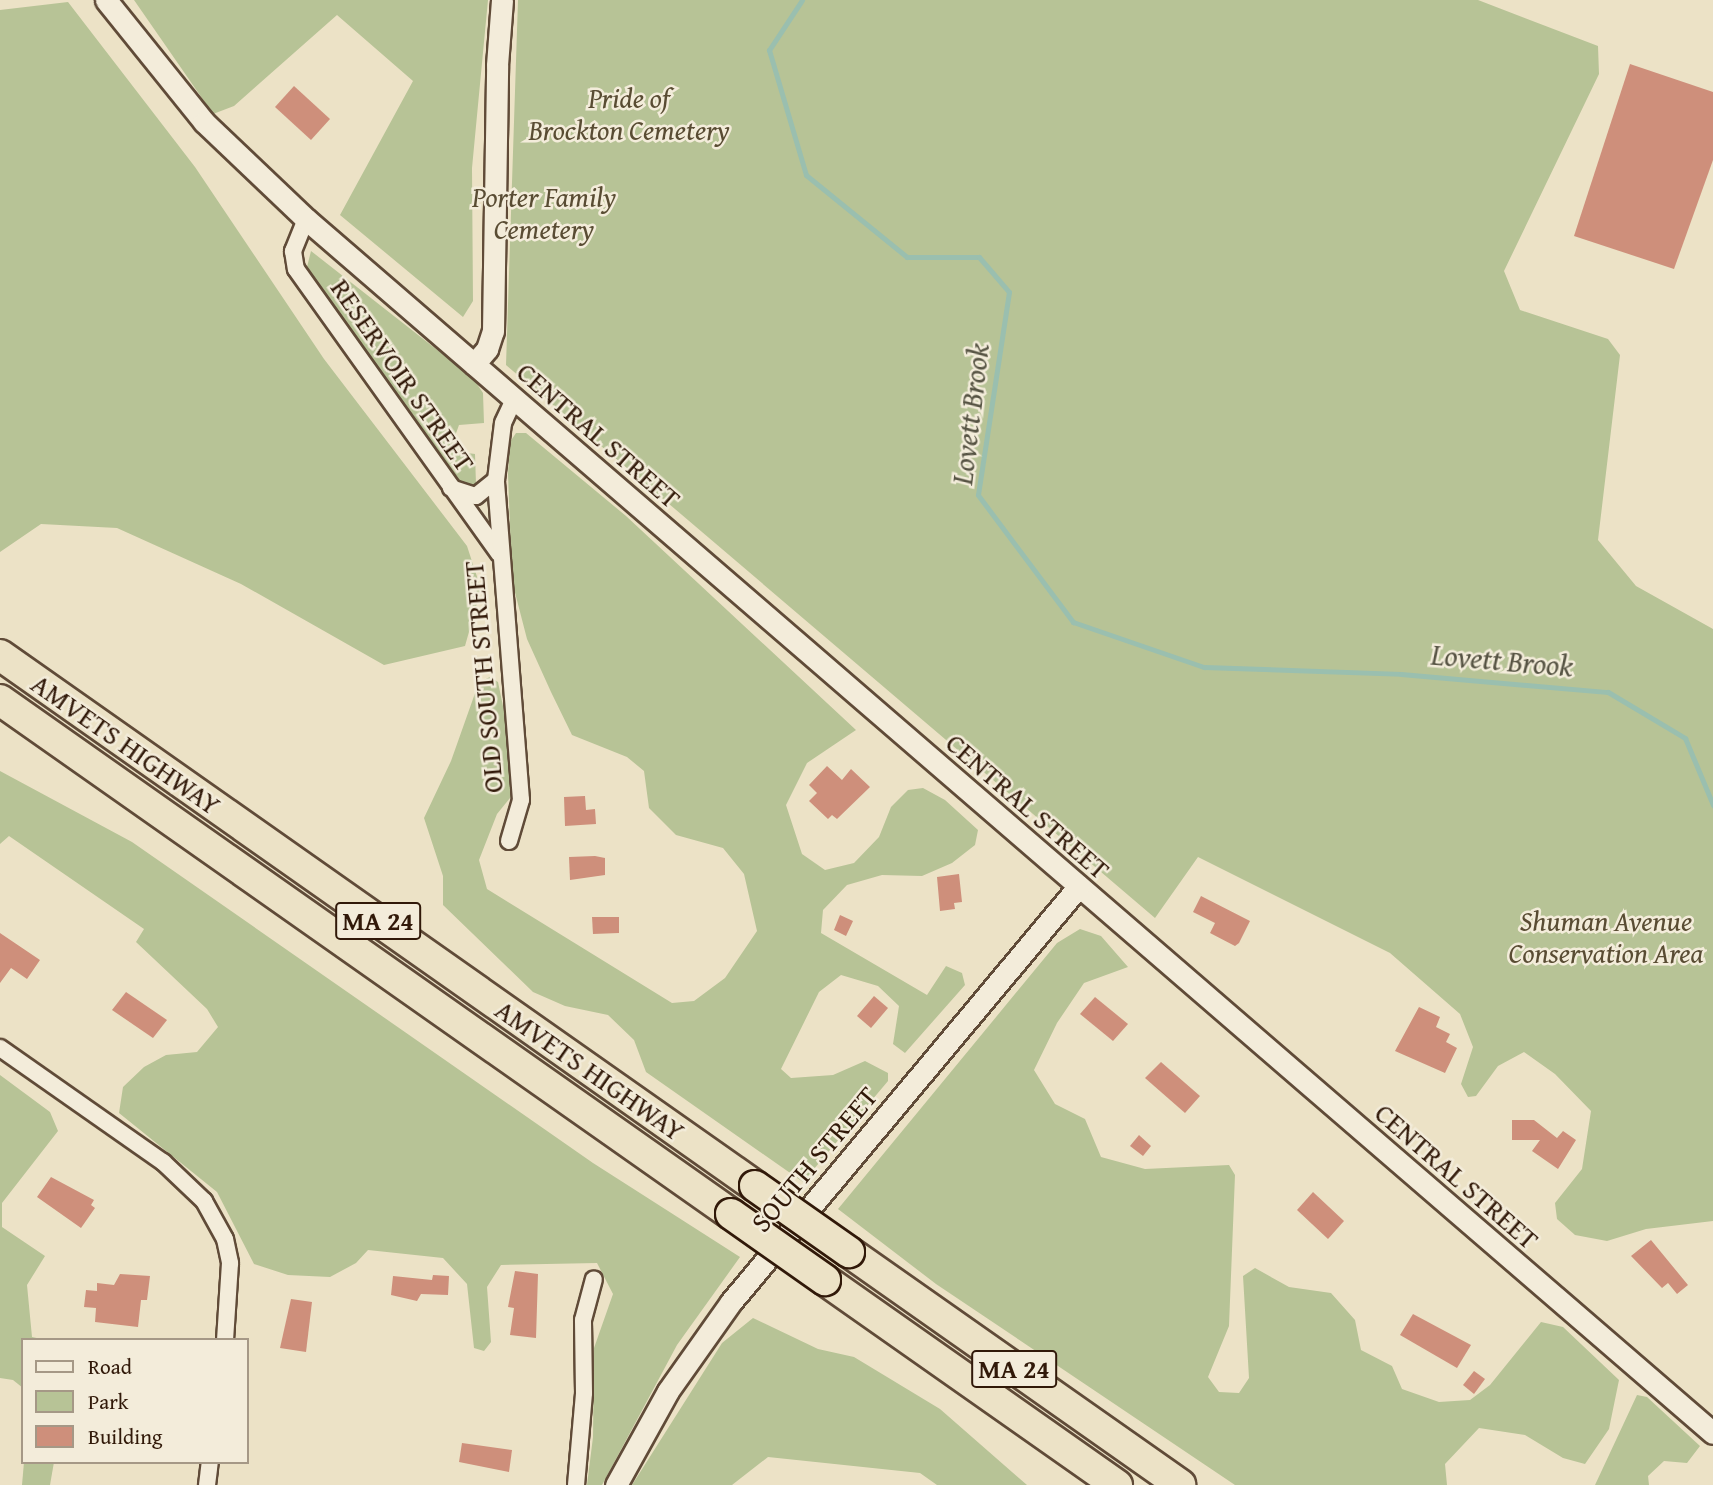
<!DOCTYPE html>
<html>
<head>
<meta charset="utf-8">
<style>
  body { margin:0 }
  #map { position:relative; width:1713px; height:1485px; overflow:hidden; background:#ece2c6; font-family:"Gentium Book Plus",serif }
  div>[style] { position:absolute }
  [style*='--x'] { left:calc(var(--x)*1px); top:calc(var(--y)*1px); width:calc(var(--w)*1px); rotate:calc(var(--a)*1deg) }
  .green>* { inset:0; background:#b7c396 }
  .stream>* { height:5px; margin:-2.5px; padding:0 2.5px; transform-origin:2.5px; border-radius:2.5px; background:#9abfaf }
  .building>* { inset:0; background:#ce8f7b }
  .roads { filter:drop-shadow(2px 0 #604b38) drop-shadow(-2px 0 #604b38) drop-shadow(0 2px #604b38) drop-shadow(0 -2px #604b38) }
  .minor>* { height:16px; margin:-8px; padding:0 8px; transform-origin:8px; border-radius:8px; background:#f3ecda }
  .tertiary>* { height:21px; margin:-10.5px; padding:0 10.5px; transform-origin:10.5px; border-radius:10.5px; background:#f3ecda }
  .motorway>* { height:30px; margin:-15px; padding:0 15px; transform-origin:15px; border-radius:15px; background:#ece2c6 }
  .bridges { filter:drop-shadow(2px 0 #311909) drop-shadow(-2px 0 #311909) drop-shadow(0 2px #311909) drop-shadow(0 -2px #311909) }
  .motorway-bridge>* { height:30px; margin:-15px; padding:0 15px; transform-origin:15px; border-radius:15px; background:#ece2c6 }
  span { translate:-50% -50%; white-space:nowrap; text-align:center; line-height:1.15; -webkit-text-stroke:5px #f3ecda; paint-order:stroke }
  .shield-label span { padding:2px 5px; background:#f3ecda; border:2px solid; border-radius:5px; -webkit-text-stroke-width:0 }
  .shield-label { font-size:26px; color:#311909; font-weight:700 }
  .park-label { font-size:28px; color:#594c33; font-style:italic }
  .street-label { font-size:28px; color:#311909 }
  .water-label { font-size:30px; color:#565343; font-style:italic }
  .legend { position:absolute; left:21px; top:1338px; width:228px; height:126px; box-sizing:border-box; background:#f3ecda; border:2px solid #a59886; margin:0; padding:9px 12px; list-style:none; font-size:21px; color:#311909 }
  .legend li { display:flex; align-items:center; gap:14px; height:35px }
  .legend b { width:35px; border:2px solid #a59886 }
</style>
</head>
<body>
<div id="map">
  <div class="green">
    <i style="clip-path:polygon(134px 0,488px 0,472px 168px,473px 301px,463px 317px,340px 215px,413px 81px,337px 15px,234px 106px,213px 114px)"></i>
    <i style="clip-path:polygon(518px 0,1478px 0,1598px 46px,1599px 74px,1504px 271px,1520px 310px,1608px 339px,1620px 355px,1598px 540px,1636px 586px,1713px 629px,1713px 1221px,1646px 1229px,1607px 1241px,1575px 1235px,1557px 1219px,1555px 1203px,1582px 1169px,1591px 1111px,1555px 1074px,1524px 1052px,1498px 1066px,1476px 1096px,1468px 1097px,1461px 1084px,1473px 1047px,1460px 1014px,1390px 953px,1198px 857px,1155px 918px,506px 365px)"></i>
    <i style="clip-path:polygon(68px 2px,195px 167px,324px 359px,467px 546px,481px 589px,465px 646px,384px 665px,241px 584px,117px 528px,41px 524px,0 552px,0 10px)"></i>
    <i style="clip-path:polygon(311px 251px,473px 378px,483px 393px,484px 423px,459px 425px,455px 436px,460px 452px,475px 454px,476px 484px,466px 485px,456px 478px,350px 333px,307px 267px)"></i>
    <i style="clip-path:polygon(516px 433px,526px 433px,626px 516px,856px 730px,807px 763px,786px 805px,802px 854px,825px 870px,854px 863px,879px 837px,891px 807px,908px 790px,923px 788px,945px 800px,978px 830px,975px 845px,952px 863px,922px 876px,882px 875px,847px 885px,823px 910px,821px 933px,927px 995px,946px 966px,962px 973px,965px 985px,905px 1053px,893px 1044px,899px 1006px,878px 986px,841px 975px,819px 992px,781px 1069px,791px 1078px,833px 1075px,865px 1061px,888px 1073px,888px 1081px,803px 1182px,646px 1072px,634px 1040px,608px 1015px,565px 1006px,533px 992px,443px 905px,443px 876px,424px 818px,451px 761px,479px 682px,490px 677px,498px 682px,505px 716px,514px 793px,497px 814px,479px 860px,487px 889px,672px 1003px,694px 1001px,725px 978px,757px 931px,744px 874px,723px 848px,676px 835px,649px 808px,644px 771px,627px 757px,572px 735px,551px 692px,527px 639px,512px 581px,508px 474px,510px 442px)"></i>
    <i style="clip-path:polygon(0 771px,132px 842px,593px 1163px,740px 1257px,677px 1345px,602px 1485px,587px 1485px,593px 1437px,594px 1348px,613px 1294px,597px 1263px,501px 1265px,487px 1287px,491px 1342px,484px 1351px,474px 1348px,467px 1284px,443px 1258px,368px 1250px,356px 1263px,330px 1277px,288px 1275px,254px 1264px,217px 1192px,119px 1113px,123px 1087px,144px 1067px,166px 1055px,197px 1052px,218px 1027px,207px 1009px,136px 942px,144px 929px,9px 836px,0 844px)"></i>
    <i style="clip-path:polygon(1080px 929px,1101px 936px,1128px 967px,1084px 983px,1057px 1023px,1034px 1070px,1055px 1104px,1085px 1119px,1101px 1157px,1145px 1169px,1229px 1165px,1235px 1175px,1229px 1326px,1208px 1377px,1219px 1392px,1239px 1393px,1249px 1378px,1243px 1276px,1255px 1268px,1289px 1287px,1331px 1293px,1355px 1320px,1361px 1350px,1392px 1366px,1402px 1389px,1439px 1402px,1470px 1400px,1490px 1385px,1541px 1322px,1563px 1327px,1619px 1380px,1609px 1429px,1585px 1464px,1563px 1458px,1525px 1435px,1479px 1428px,1445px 1464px,1447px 1485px,1235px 1485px,936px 1284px,838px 1209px,1057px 943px)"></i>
    <i style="clip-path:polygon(0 1075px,50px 1112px,58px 1131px,2px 1203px,2px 1227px,45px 1256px,27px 1285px,32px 1337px,46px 1340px,23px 1340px,23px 1388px,13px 1380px,0 1378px)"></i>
    <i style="clip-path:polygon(753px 1318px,818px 1349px,854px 1357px,940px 1409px,1027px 1485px,937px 1485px,920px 1473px,768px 1457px,732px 1485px,632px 1485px,722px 1343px)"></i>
    <i style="clip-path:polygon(1637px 1395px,1647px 1397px,1700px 1446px,1687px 1463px,1664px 1461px,1648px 1476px,1649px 1485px,1595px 1485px)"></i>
    <i style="clip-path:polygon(24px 1462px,54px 1462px,50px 1485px,22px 1485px)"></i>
  </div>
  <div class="stream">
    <i style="--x:802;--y:0;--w:60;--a:123.4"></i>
    <i style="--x:769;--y:50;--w:130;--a:73.5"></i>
    <i style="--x:806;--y:175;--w:130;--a:39.1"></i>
    <i style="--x:907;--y:257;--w:72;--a:0"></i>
    <i style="--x:979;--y:257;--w:46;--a:49.4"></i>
    <i style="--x:1009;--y:292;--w:205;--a:98.7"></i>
    <i style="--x:978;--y:495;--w:159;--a:53.2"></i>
    <i style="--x:1073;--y:622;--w:139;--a:19"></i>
    <i style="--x:1204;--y:667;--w:197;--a:2"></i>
    <i style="--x:1401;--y:674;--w:208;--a:5"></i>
    <i style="--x:1608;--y:692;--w:90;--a:30.9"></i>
    <i style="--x:1685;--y:738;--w:73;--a:67.3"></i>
  </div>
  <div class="building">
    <i style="clip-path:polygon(1630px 64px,1713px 92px,1713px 160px,1674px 269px,1574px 236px)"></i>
    <i style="clip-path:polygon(294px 86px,330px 119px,311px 140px,275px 107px)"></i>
    <i style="clip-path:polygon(827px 766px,842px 780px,851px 769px,870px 787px,837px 819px,832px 815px,828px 819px,809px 801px,817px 793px,809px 785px)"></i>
    <i style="clip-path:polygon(585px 796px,586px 810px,595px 809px,596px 824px,565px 826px,564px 797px)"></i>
    <i style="clip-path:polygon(595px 856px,605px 858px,605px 875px,570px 880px,569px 857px)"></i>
    <i style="clip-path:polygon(959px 874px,962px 902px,954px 903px,955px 909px,940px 911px,937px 877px)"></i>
    <i style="clip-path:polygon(1201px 896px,1250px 921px,1239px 943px,1235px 946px,1210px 933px,1215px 923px,1193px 912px)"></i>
    <i style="clip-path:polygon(840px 915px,853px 921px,846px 936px,834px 930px)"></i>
    <i style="clip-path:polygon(592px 917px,619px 917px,619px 933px,593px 934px)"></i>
    <i style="clip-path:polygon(0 933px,40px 960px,27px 979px,11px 968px,0 983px)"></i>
    <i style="clip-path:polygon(126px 992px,167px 1020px,153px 1038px,112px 1010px)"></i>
    <i style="clip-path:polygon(874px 996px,888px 1008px,871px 1028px,857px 1016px)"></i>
    <i style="clip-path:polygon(1095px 997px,1128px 1024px,1113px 1041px,1080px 1014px)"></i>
    <i style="clip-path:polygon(1419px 1007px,1440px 1017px,1436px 1027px,1450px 1034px,1446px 1042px,1457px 1048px,1445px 1073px,1395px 1051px)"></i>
    <i style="clip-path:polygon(1161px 1062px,1200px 1096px,1185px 1113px,1145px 1078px)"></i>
    <i style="clip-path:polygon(1512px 1120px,1534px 1120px,1557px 1138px,1563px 1131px,1576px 1140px,1558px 1169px,1532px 1151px,1540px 1140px,1512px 1140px)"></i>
    <i style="clip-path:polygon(1139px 1135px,1151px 1146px,1143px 1156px,1130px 1146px)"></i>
    <i style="clip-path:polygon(51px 1177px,94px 1200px,91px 1205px,95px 1208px,81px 1228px,37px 1197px)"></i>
    <i style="clip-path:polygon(1313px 1192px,1344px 1221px,1328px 1239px,1297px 1210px)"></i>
    <i style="clip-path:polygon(1651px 1240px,1688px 1285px,1677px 1294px,1668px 1283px,1662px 1288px,1631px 1256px)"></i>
    <i style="clip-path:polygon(515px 1271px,538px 1274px,536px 1338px,510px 1335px,514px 1308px,508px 1307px)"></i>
    <i style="clip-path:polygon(120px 1274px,150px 1276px,147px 1300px,141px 1300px,138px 1327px,95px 1322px,96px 1308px,84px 1307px,86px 1290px,97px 1291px,97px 1283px,114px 1285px)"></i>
    <i style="clip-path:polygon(433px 1275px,449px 1276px,448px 1295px,421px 1294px,417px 1301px,391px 1295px,393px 1276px,432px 1280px)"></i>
    <i style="clip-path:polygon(291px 1299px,312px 1302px,306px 1352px,280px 1348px)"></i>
    <i style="clip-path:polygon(1413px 1314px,1471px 1345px,1457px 1368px,1400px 1335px)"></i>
    <i style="clip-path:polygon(1474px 1371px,1485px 1379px,1474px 1394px,1463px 1385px)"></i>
    <i style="clip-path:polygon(462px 1443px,512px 1450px,509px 1472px,459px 1462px)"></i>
  </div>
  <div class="roads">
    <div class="minor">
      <i style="--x:306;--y:219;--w:35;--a:112"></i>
      <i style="--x:293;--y:251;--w:18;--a:81"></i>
      <i style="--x:296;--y:269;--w:350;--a:54.5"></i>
      <i style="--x:451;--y:488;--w:26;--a:18"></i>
      <i style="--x:476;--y:496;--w:26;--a:-39"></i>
      <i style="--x:509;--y:841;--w:43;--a:-73.7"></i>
      <i style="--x:521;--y:800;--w:321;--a:-94.5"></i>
      <i style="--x:496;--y:480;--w:57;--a:-83"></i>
      <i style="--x:503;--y:423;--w:26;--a:-65"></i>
      <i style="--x:0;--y:1048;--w:199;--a:35"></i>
      <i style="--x:163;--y:1162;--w:57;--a:43.6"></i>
      <i style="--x:204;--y:1201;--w:43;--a:61.1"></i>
      <i style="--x:225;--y:1239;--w:25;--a:78"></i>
      <i style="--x:230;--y:1263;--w:77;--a:93.7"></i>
      <i style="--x:207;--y:1485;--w:23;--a:-83"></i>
      <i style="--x:576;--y:1485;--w:92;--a:-85"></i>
      <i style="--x:584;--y:1393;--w:73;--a:-90.8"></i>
      <i style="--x:583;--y:1320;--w:42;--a:-75"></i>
    </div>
    <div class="tertiary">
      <i style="--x:106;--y:0;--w:156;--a:51.2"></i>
      <i style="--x:204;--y:122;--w:141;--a:43.6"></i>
      <i style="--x:306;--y:219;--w:1858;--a:40.79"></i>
      <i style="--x:474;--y:364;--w:20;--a:-49"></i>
      <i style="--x:487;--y:349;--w:19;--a:-72"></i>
      <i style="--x:493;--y:331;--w:266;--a:-89.1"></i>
      <i style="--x:497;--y:65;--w:65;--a:-85.6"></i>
      <i style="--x:616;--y:1485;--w:107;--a:-61"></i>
      <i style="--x:668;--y:1391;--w:109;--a:-54.7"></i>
      <i style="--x:731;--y:1302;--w:542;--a:-50.09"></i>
    </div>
    <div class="motorway">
      <i style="--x:0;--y:655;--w:923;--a:35.12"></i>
      <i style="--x:0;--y:700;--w:894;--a:35.11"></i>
      <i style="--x:849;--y:1252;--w:405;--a:35.1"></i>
      <i style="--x:825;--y:1280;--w:357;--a:35.1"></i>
    </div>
  </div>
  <div class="bridges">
    <div class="motorway-bridge">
      <i style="--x:755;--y:1186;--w:115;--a:35.1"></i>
      <i style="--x:731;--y:1214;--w:115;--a:35.1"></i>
    </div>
  </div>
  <div class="shield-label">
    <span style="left:378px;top:921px">MA 24</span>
    <span style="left:1014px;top:1369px">MA 24</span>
  </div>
  <div class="park-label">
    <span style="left:629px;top:114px">Pride of<br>Brockton Cemetery</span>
    <span style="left:544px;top:213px">Porter Family<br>Cemetery</span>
    <span style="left:1606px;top:937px">Shuman Avenue<br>Conservation Area</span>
  </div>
  <div class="street-label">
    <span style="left:403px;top:375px;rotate:55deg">RESERVOIR STREET</span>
    <span style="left:599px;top:435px;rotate:41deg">CENTRAL STREET</span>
    <span style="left:483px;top:677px;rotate:-95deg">OLD SOUTH STREET</span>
    <span style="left:126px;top:744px;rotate:35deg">AMVETS HIGHWAY</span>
    <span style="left:1028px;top:806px;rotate:41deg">CENTRAL STREET</span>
    <span style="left:590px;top:1070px;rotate:35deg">AMVETS HIGHWAY</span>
    <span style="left:814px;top:1159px;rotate:-50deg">SOUTH STREET</span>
    <span style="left:1457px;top:1176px;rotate:41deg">CENTRAL STREET</span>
  </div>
  <div class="water-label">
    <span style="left:970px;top:414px;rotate:-83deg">Lovett Brook</span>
    <span style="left:1502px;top:660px;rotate:5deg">Lovett Brook</span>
  </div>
  <ul class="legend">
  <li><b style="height:9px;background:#f3ecda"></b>Road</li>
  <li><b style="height:19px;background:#b7c396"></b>Park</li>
  <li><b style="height:19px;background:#ce8f7b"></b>Building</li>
  </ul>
</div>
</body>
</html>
